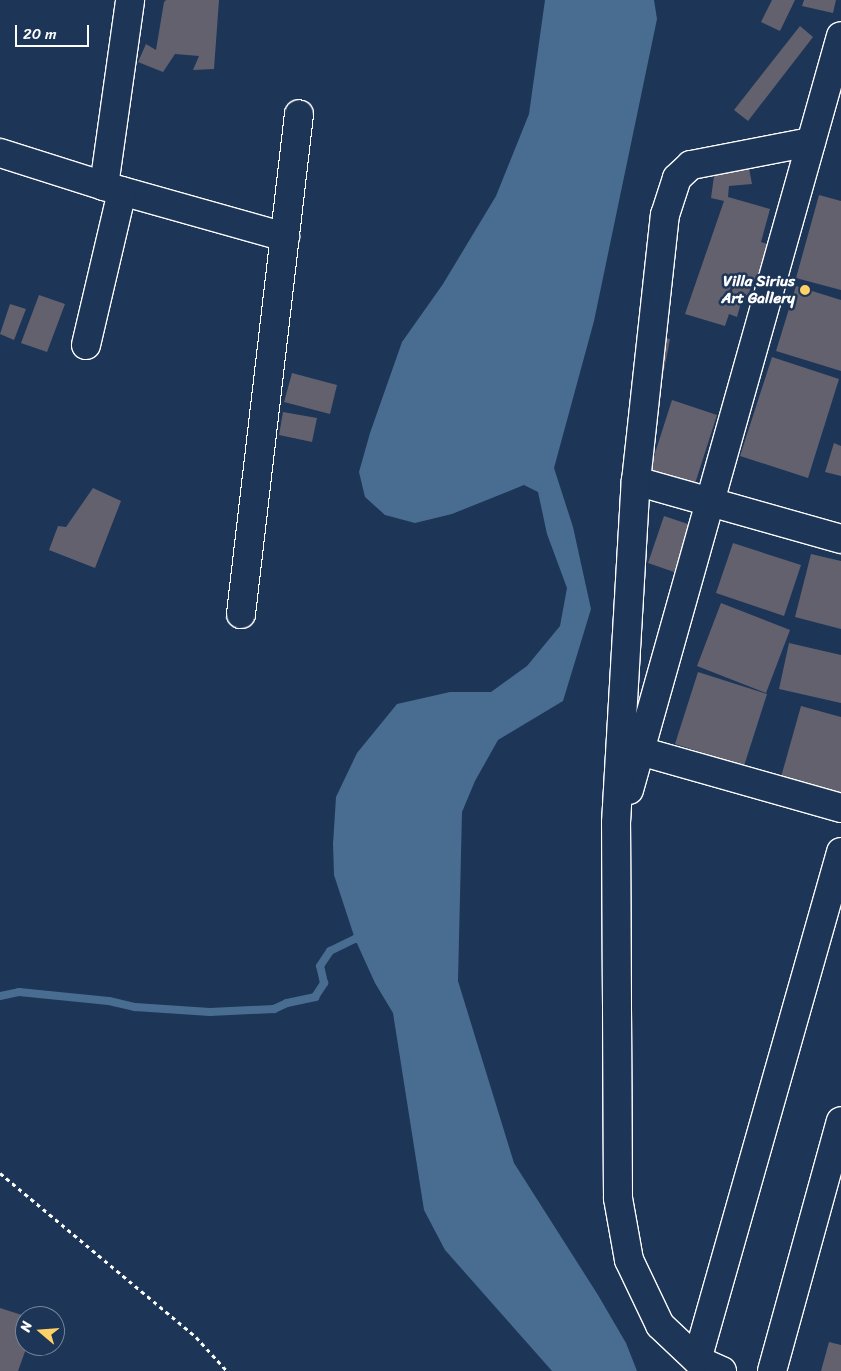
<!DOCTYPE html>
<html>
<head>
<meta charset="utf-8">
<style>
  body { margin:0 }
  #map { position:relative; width:841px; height:1371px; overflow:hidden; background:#1d3557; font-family:Sriracha,sans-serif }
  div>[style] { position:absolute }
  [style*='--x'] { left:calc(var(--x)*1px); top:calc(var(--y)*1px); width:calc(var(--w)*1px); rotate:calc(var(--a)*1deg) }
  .water>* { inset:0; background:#486d90 }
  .stream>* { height:8px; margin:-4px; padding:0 4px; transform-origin:4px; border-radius:4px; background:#486d90 }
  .building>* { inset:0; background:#63616e }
  .path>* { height:3px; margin-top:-1.5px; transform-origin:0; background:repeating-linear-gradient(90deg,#fff 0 4px,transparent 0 8px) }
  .roads { filter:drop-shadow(1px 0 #fff) drop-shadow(-1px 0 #fff) drop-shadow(0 1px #fff) drop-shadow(0 -1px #fff) }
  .minor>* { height:28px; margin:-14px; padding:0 14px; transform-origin:14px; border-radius:14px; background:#1d3557 }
  .dots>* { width:14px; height:14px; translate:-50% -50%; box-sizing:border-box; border:2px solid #1d3557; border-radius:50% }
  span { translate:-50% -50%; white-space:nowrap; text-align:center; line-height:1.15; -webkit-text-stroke:5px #1d3557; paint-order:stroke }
  .poi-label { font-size:15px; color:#fff; font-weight:700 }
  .right { translate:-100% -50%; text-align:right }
  .north { position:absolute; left:15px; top:1306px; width:50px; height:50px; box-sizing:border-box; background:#1d3557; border:1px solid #77869a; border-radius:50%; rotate:288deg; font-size:14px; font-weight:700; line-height:20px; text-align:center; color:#fff }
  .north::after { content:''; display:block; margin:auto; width:18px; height:22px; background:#ffd166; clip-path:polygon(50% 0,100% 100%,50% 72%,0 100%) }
  .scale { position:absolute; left:15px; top:25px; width:74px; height:22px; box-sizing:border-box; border:2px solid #fff; border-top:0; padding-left:6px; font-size:15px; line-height:18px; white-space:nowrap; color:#fff; -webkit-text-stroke:4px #1d3557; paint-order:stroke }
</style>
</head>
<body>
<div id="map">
  <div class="water">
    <i style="clip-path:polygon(545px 0,654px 0,657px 19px,594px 321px,554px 468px,573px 527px,591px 609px,563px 701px,498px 740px,475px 781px,462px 812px,458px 981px,514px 1163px,598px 1295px,626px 1343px,637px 1371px,552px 1371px,445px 1250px,424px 1210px,393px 1013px,375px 983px,355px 939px,334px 875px,333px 844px,336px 797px,357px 753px,397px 704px,450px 692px,491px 692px,527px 666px,560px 626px,567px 588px,547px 534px,538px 492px,524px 485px,452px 514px,415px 523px,385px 515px,365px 497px,359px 472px,370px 433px,402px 342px,443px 284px,496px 196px,529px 114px)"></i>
  </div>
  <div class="stream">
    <i style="--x:0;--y:996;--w:19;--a:-12"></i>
    <i style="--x:19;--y:992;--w:90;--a:5.7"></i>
    <i style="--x:109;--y:1001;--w:27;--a:13"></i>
    <i style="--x:135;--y:1007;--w:75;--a:3.8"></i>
    <i style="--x:210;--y:1012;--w:64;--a:-2.7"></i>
    <i style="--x:274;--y:1009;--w:14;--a:-25"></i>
    <i style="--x:287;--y:1003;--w:29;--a:-12"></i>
    <i style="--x:315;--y:997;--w:17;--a:-57"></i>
    <i style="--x:324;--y:983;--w:17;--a:-103"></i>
    <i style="--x:320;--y:966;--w:18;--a:-56"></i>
    <i style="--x:330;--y:951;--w:28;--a:-26"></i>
    <i style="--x:355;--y:939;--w:8;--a:-45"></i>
  </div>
  <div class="building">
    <i style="clip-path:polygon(166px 0,219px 0,214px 69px,193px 70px,199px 56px,175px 54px,163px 72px,138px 62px,146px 44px,156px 50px,164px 2px)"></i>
    <i style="clip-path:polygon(772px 0,795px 0,780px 31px,761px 22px)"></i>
    <i style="clip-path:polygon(804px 0,836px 0,833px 13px,802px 6px)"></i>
    <i style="clip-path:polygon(800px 26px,813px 37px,748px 121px,734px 110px)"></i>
    <i style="clip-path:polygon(749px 168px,752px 184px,729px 186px,728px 197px,770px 209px,761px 242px,767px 244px,757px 281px,753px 280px,747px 300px,742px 299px,737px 317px,729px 314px,725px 326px,685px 314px,724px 201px,711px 198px,714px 176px)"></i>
    <i style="clip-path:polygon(819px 195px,841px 201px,841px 290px,796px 278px)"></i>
    <i style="clip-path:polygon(796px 286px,841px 300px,841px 371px,776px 351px)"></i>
    <i style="clip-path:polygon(39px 295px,65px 304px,47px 352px,21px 343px)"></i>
    <i style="clip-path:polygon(10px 304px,26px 309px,14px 340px,0 334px)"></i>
    <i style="clip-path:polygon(659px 337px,670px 339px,659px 396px)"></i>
    <i style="clip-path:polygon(772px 357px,839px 379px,808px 478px,740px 456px)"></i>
    <i style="clip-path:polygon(292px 373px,337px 385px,330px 414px,284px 402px)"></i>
    <i style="clip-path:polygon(672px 400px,717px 415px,693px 490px,648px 475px)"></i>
    <i style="clip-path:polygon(283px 412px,317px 418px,312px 442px,279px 435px)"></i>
    <i style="clip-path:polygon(834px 443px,841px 446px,841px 476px,825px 472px)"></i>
    <i style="clip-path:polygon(93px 488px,121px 501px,95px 568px,49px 550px,58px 526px,66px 527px)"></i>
    <i style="clip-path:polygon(664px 516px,691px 525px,674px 572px,648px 563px)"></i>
    <i style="clip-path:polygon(733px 543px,801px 565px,784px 616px,716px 593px)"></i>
    <i style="clip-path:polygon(811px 554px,841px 561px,841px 629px,795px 617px)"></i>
    <i style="clip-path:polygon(721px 603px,790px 630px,766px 693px,697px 666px)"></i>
    <i style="clip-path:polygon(789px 643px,841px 655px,841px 703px,779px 689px)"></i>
    <i style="clip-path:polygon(698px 672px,767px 694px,744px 766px,675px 744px)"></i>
    <i style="clip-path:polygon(801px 706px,841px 717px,841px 794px,781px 777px)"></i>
    <i style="clip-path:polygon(0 1308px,25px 1316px,25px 1346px,27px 1346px,18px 1371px,0 1371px)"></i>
    <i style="clip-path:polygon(829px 1342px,841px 1345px,841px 1371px,821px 1371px)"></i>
  </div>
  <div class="path">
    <i style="--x:0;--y:1173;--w:256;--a:39.9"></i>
    <i style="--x:196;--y:1337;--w:46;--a:47.6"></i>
  </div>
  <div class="roads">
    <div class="minor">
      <i style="--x:0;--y:153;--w:109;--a:17.6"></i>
      <i style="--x:104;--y:186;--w:188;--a:15.7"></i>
      <i style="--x:104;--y:186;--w:188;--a:-82"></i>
      <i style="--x:86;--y:345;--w:158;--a:-76.8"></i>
      <i style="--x:636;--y:481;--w:213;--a:15.8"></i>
      <i style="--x:241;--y:614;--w:503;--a:-83.38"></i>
      <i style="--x:640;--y:751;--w:209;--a:15.8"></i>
      <i style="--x:629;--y:790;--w:783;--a:-74.3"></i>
      <i style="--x:697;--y:1360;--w:528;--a:-74.17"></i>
      <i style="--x:722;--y:1371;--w:27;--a:-156"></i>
      <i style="--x:697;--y:1360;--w:51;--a:-136.6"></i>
      <i style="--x:660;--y:1325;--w:72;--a:-115.5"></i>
      <i style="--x:629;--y:1260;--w:63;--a:-100.1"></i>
      <i style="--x:618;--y:1198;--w:375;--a:-90.3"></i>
      <i style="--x:616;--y:823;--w:343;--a:-86.7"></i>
      <i style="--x:636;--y:481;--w:268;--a:-83.8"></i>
      <i style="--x:665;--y:215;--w:39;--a:-72"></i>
      <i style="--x:677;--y:178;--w:19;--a:-43"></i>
      <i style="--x:691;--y:165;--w:122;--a:-10.9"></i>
      <i style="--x:772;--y:1371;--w:259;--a:-74.6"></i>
    </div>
  </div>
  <div class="dots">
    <i style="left:805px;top:290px;background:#ffd166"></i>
  </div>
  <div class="poi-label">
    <span class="right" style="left:795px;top:290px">Villa Sirius<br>Art Gallery</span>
  </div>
  <div class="north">N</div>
  <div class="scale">20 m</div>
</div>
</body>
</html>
